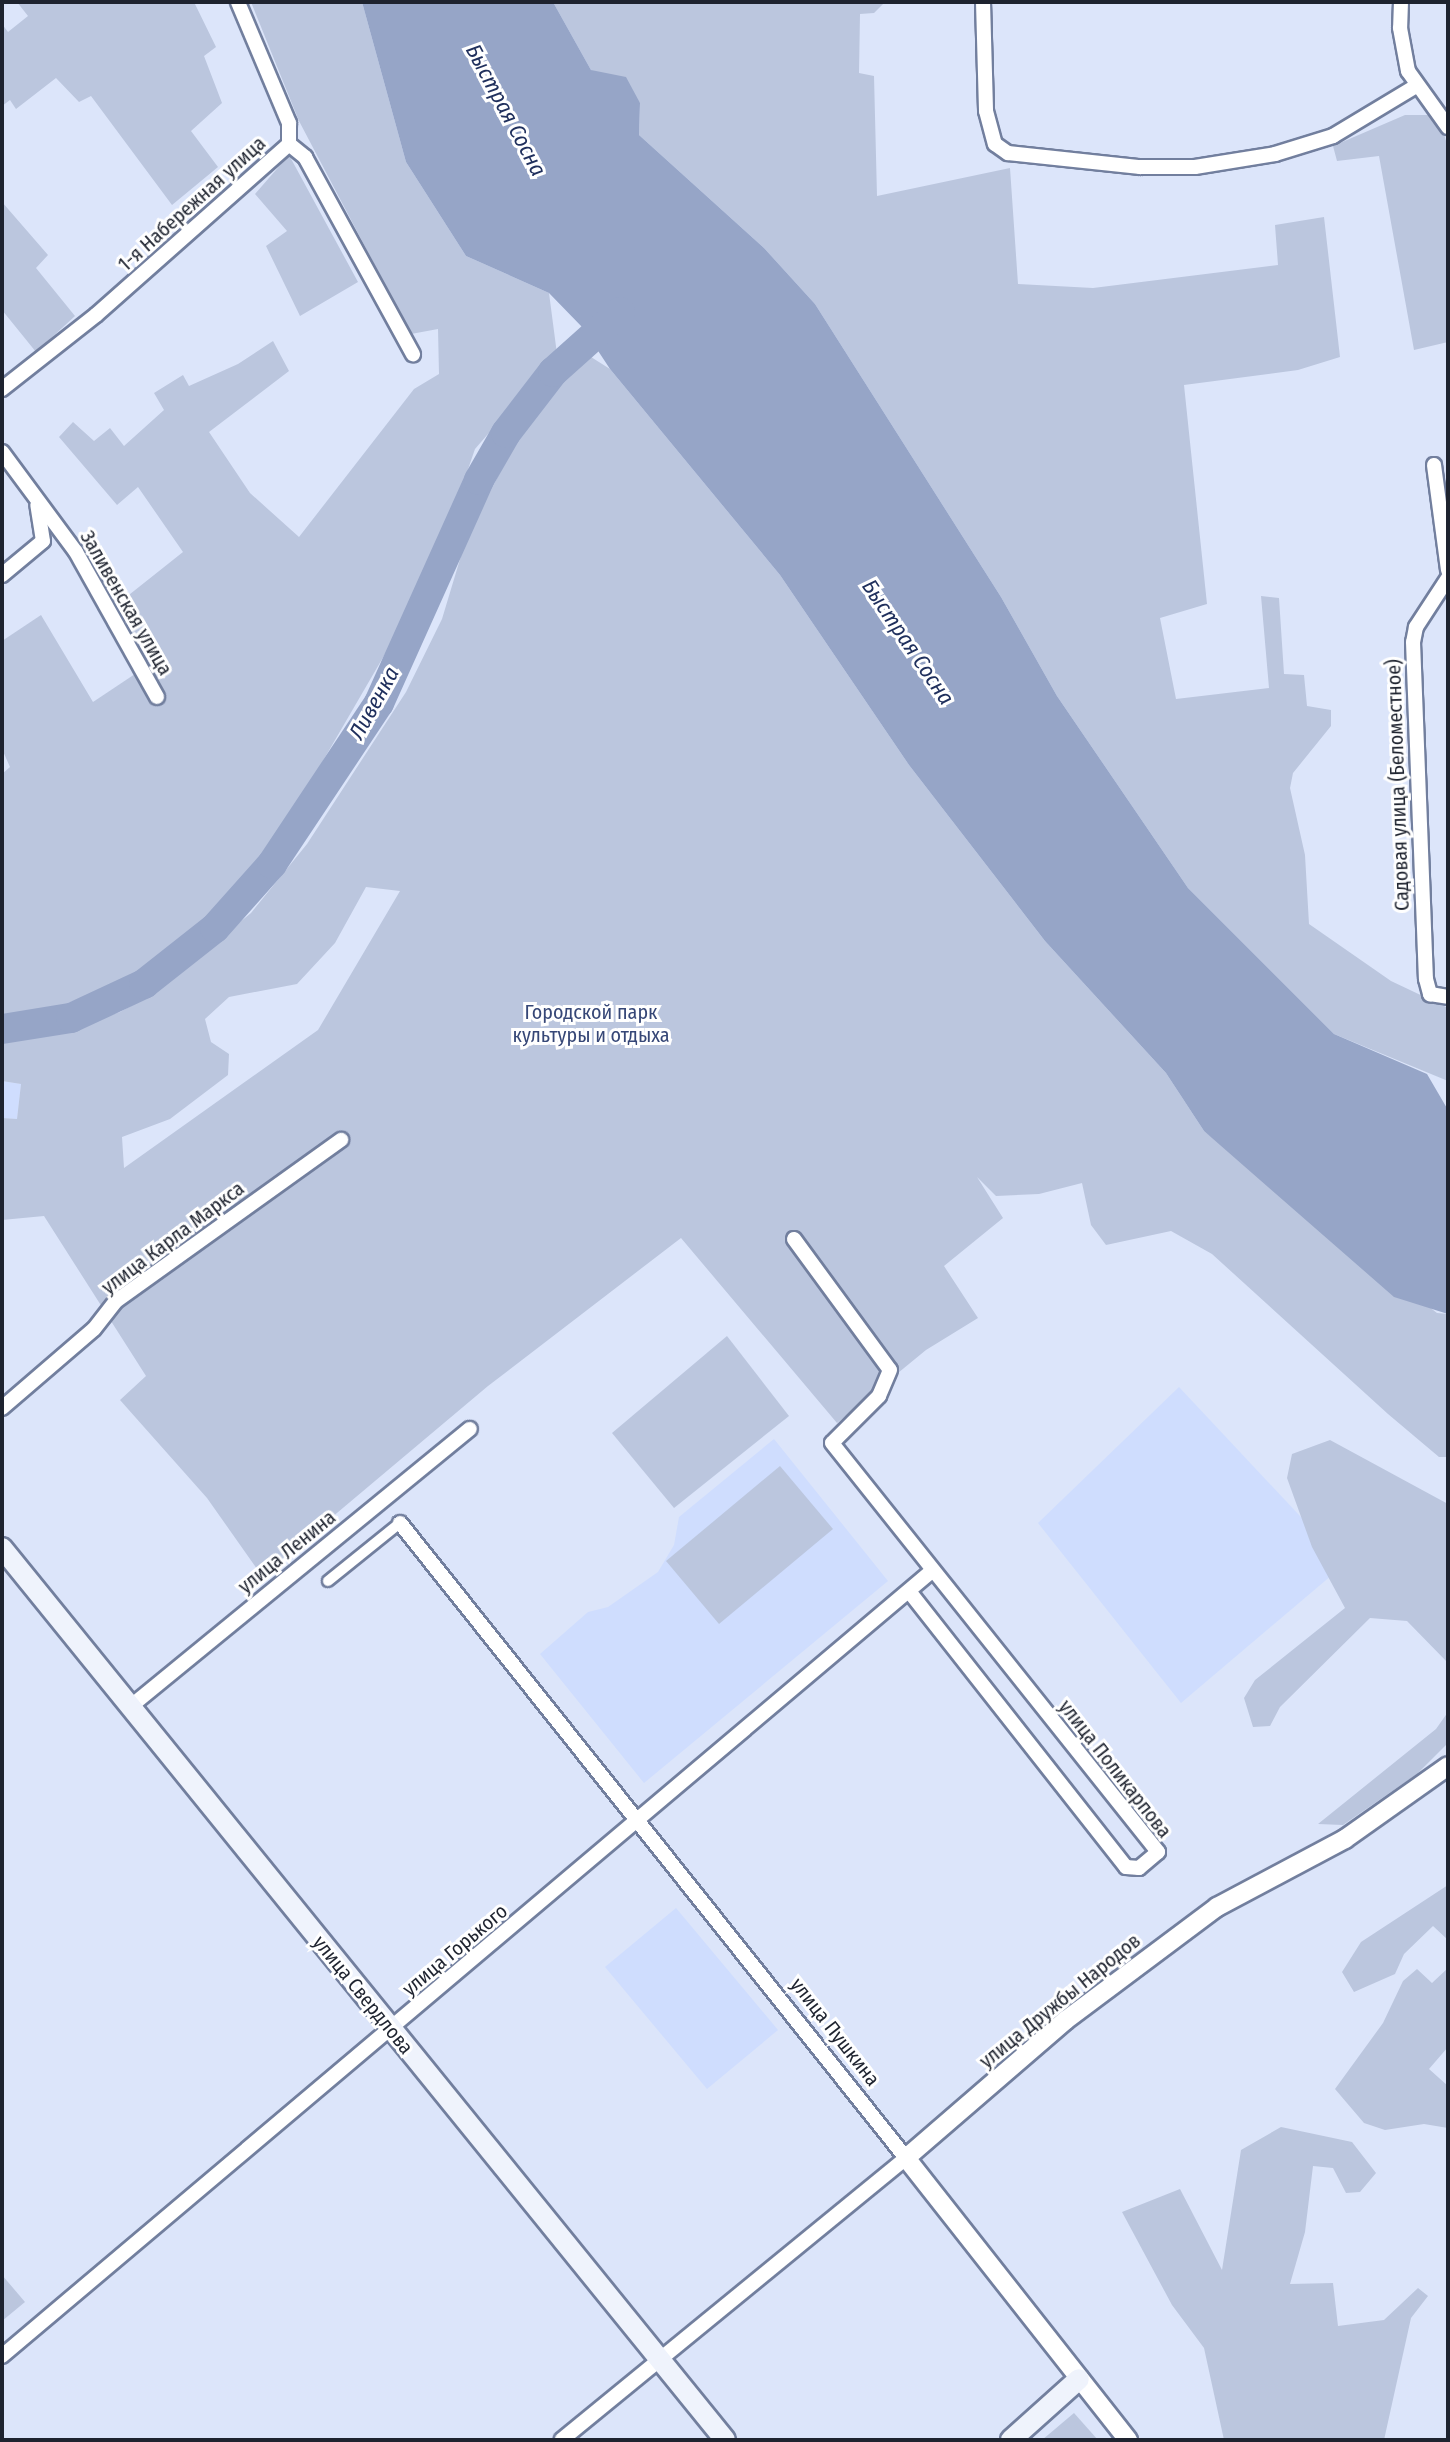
<!DOCTYPE html>
<html>
<head>
<meta charset="utf-8">
<style>
  body { margin:0 }
  #map { position:relative; width:1450px; height:2442px; overflow:hidden; background:#dce5fa; font-family:"Fira Sans Condensed",sans-serif }
  div>[style] { position:absolute }
  [style*='--x'] { left:calc(var(--x)*1px); top:calc(var(--y)*1px); width:calc(var(--w)*1px); rotate:calc(var(--a)*1deg) }
  .built>* { inset:0; background:#cfddfe }
  .green>* { inset:0; background:#bbc6de }
  .water>* { inset:0; background:#96a5c7 }
  .river>* { height:30px; margin:-15px; padding:0 15px; transform-origin:15px; border-radius:15px; background:#96a5c7 }
  .roads { filter:drop-shadow(2px 0 #727f9e) drop-shadow(-2px 0 #727f9e) drop-shadow(0 2px #727f9e) drop-shadow(0 -2px #727f9e) }
  .pedestrian>* { height:10px; margin:-5px; padding:0 5px; transform-origin:5px; border-radius:5px; background:#fff }
  .minor>* { height:14px; margin:-7px; padding:0 7px; transform-origin:7px; border-radius:7px; background:#fff }
  .tertiary>* { height:18px; margin:-9px; padding:0 9px; transform-origin:9px; border-radius:9px; background:#fff }
  .secondary>* { height:20px; margin:-10px; padding:0 10px; transform-origin:10px; border-radius:10px; background:#eff3fc }
  span { translate:-50% -50%; white-space:nowrap; text-align:center; line-height:1.15; -webkit-text-stroke:6px #fff; paint-order:stroke }
  .street-label { font-size:20px; color:#1e232f }
  .park-label { font-size:20px; color:#364777 }
  .water-label { font-size:22px; color:#20305d; font-style:italic }
  .frame { position:absolute; inset:0; border:4px solid #1e232f; pointer-events:none }
</style>
</head>
<body>
<div id="map">
  <div class="built">
    <i style="clip-path:polygon(2px 1081px,21px 1084px,17px 1119px,2px 1118px)"></i>
    <i style="clip-path:polygon(1179px 1387px,1345px 1564px,1181px 1703px,1038px 1523px)"></i>
    <i style="clip-path:polygon(774px 1439px,888px 1581px,644px 1783px,540px 1654px,588px 1612px,608px 1607px,658px 1572px,674px 1545px,679px 1517px)"></i>
    <i style="clip-path:polygon(676px 1908px,778px 2030px,707px 2089px,605px 1967px)"></i>
  </div>
  <div class="green">
    <i style="clip-path:polygon(17px 2px,194px 2px,216px 47px,204px 56px,222px 103px,191px 131px,218px 167px,172px 205px,91px 96px,79px 102px,56px 78px,16px 109px,10px 100px,2px 106px,2px 24px,8px 32px,28px 16px)"></i>
    <i style="clip-path:polygon(251px 2px,362px 2px,406px 162px,466px 256px,549px 293px,557px 354px,475px 449px,446px 533px,403px 623px,299px 802px,242px 882px,151px 971px,32px 1017px,2px 1019px,2px 774px,10px 767px,2px 749px,2px 641px,41px 615px,93px 702px,150px 664px,115px 606px,183px 552px,138px 487px,117px 505px,59px 437px,73px 422px,94px 441px,110px 428px,124px 446px,164px 410px,154px 393px,183px 375px,189px 386px,238px 364px,273px 341px,289px 371px,209px 432px,250px 493px,299px 537px,414px 389px,439px 374px,438px 329px,411px 334px,299px 121px)"></i>
    <i style="clip-path:polygon(553px 2px,885px 2px,874px 13px,860px 14px,859px 73px,874px 76px,877px 196px,1010px 168px,1018px 284px,1093px 288px,1278px 265px,1275px 225px,1324px 217px,1340px 357px,1298px 370px,1184px 385px,1207px 604px,1160px 618px,1176px 699px,1269px 688px,1261px 596px,1279px 598px,1284px 674px,1304px 675px,1307px 706px,1331px 710px,1331px 726px,1293px 773px,1290px 788px,1305px 855px,1309px 924px,1391px 981px,1448px 1008px,1448px 1081px,1334px 1034px,1188px 888px,1057px 696px,1001px 597px,815px 304px,764px 248px,639px 135px,640px 103px,591px 70px)"></i>
    <i style="clip-path:polygon(1405px 115px,1430px 115px,1443px 130px,1448px 148px,1448px 342px,1414px 350px,1379px 156px,1337px 161px,1333px 146px)"></i>
    <i style="clip-path:polygon(289px 155px,358px 282px,300px 316px,266px 246px,287px 231px,255px 194px)"></i>
    <i style="clip-path:polygon(2px 202px,48px 255px,36px 268px,75px 316px,36px 352px,2px 310px)"></i>
    <i style="clip-path:polygon(evenodd,591px 357px,610px 369px,780px 575px,909px 765px,1045px 941px,1166px 1073px,1204px 1131px,1437px 1313px,1448px 1314px,1448px 1457px,1439px 1457px,1388px 1414px,1212px 1254px,1171px 1231px,1106px 1245px,1091px 1225px,1082px 1183px,1039px 1194px,996px 1196px,977px 1177px,1003px 1218px,944px 1266px,978px 1318px,926px 1350px,837px 1423px,681px 1238px,488px 1386px,262px 1576px,207px 1498px,120px 1400px,146px 1376px,44px 1216px,2px 1220px,2px 1118px,17px 1119px,21px 1084px,2px 1081px,2px 1040px,72px 1028px,120px 1012px,152px 994px,251px 913px,307px 844px,406px 692px,442px 619px,467px 536px,518px 438px,556px 381px,591px 357px,366px 887px,400px 891px,318px 1030px,124px 1168px,122px 1137px,170px 1119px,228px 1075px,229px 1054px,211px 1042px,205px 1019px,229px 997px,297px 984px,335px 943px,366px 887px)"></i>
    <i style="clip-path:polygon(727px 1336px,789px 1416px,674px 1508px,612px 1433px)"></i>
    <i style="clip-path:polygon(1330px 1440px,1448px 1504px,1448px 1663px,1407px 1621px,1370px 1618px,1280px 1707px,1270px 1726px,1253px 1727px,1244px 1698px,1255px 1680px,1345px 1608px,1312px 1547px,1287px 1478px,1292px 1454px)"></i>
    <i style="clip-path:polygon(780px 1466px,833px 1529px,719px 1624px,666px 1561px)"></i>
    <i style="clip-path:polygon(1448px 1712px,1448px 1743px,1417px 1774px,1343px 1825px,1318px 1824px,1436px 1729px)"></i>
    <i style="clip-path:polygon(1448px 1885px,1448px 1940px,1433px 1926px,1404px 1954px,1395px 1974px,1354px 1992px,1342px 1972px,1361px 1942px)"></i>
    <i style="clip-path:polygon(1448px 1968px,1448px 2047px,1429px 2069px,1448px 2086px,1448px 2128px,1424px 2124px,1385px 2130px,1364px 2123px,1335px 2089px,1383px 2023px,1403px 1981px,1417px 1969px,1432px 1983px)"></i>
    <i style="clip-path:polygon(1281px 2127px,1352px 2142px,1376px 2173px,1360px 2192px,1346px 2193px,1333px 2168px,1313px 2166px,1305px 2232px,1290px 2284px,1333px 2283px,1338px 2326px,1384px 2320px,1418px 2288px,1428px 2296px,1411px 2318px,1384px 2440px,1224px 2440px,1204px 2348px,1172px 2305px,1122px 2212px,1180px 2189px,1222px 2270px,1241px 2150px)"></i>
    <i style="clip-path:polygon(2px 2275px,25px 2302px,2px 2321px)"></i>
    <i style="clip-path:polygon(1074px 2413px,1098px 2440px,1042px 2440px)"></i>
  </div>
  <div class="water">
    <i style="clip-path:polygon(362px 2px,553px 2px,591px 70px,626px 77px,640px 103px,639px 135px,764px 248px,815px 304px,1001px 597px,1057px 696px,1188px 888px,1334px 1034px,1427px 1074px,1448px 1110px,1448px 1314px,1394px 1297px,1204px 1131px,1166px 1073px,1045px 941px,909px 765px,780px 575px,610px 369px,583px 328px,549px 293px,466px 256px,406px 162px)"></i>
  </div>
  <div class="river">
    <i style="--x:2;--y:1029;--w:70;--a:-9.1"></i>
    <i style="--x:71;--y:1018;--w:81;--a:-25"></i>
    <i style="--x:144;--y:984;--w:90;--a:-38.3"></i>
    <i style="--x:215;--y:928;--w:86;--a:-48.3"></i>
    <i style="--x:272;--y:864;--w:193;--a:-56.4"></i>
    <i style="--x:379;--y:703;--w:244;--a:-65.8"></i>
    <i style="--x:479;--y:480;--w:54;--a:-60.1"></i>
    <i style="--x:506;--y:433;--w:77;--a:-52.4"></i>
    <i style="--x:553;--y:372;--w:90;--a:-41.8"></i>
  </div>
  <div class="roads">
    <div class="pedestrian">
      <i style="--x:328;--y:1581;--w:92;--a:-38.9"></i>
    </div>
    <div class="minor">
      <i style="--x:983;--y:2;--w:109;--a:88.4"></i>
      <i style="--x:986;--y:111;--w:34;--a:75"></i>
      <i style="--x:995;--y:144;--w:16;--a:35"></i>
      <i style="--x:1008;--y:153;--w:133;--a:6.1"></i>
      <i style="--x:1140;--y:167;--w:55;--a:0"></i>
      <i style="--x:1195;--y:167;--w:81;--a:-9.2"></i>
      <i style="--x:1275;--y:154;--w:61;--a:-17.2"></i>
      <i style="--x:1333;--y:136;--w:97;--a:-31.1"></i>
      <i style="--x:1401;--y:2;--w:26;--a:92"></i>
      <i style="--x:1400;--y:28;--w:44;--a:79.5"></i>
      <i style="--x:1408;--y:71;--w:69;--a:54.5"></i>
      <i style="--x:289;--y:144;--w:21;--a:39"></i>
      <i style="--x:305;--y:157;--w:225;--a:61.3"></i>
      <i style="--x:2;--y:389;--w:120;--a:-38.2"></i>
      <i style="--x:96;--y:315;--w:258;--a:-41.5"></i>
      <i style="--x:289;--y:144;--w:21;--a:-90"></i>
      <i style="--x:289;--y:123;--w:131;--a:-112.9"></i>
      <i style="--x:2;--y:452;--w:124;--a:53.5"></i>
      <i style="--x:76;--y:552;--w:166;--a:60.8"></i>
      <i style="--x:1434;--y:465;--w:106;--a:82.4"></i>
      <i style="--x:2;--y:575;--w:53;--a:-39.7"></i>
      <i style="--x:43;--y:541;--w:36;--a:-99"></i>
      <i style="--x:1448;--y:578;--w:59;--a:123.1"></i>
      <i style="--x:1416;--y:627;--w:15;--a:101"></i>
      <i style="--x:1413;--y:642;--w:337;--a:87.8"></i>
      <i style="--x:1426;--y:979;--w:16;--a:75"></i>
      <i style="--x:1430;--y:994;--w:18;--a:9"></i>
      <i style="--x:794;--y:1239;--w:162;--a:53.8"></i>
      <i style="--x:890;--y:1370;--w:28;--a:113"></i>
      <i style="--x:879;--y:1396;--w:66;--a:135"></i>
      <i style="--x:832;--y:1443;--w:523;--a:51.44"></i>
      <i style="--x:1158;--y:1852;--w:25;--a:140"></i>
      <i style="--x:1139;--y:1868;--w:13;--a:-176"></i>
      <i style="--x:1126;--y:1867;--w:351;--a:-128.2"></i>
      <i style="--x:2;--y:1408;--w:121;--a:-40.7"></i>
      <i style="--x:94;--y:1329;--w:36;--a:-52"></i>
      <i style="--x:116;--y:1301;--w:277;--a:-35.6"></i>
      <i style="--x:400;--y:1523;--w:812;--a:51.45"></i>
      <i style="--x:906;--y:2158;--w:445;--a:140.7"></i>
      <i style="--x:130;--y:1707;--w:439;--a:-39.3"></i>
      <i style="--x:2;--y:2356;--w:1217;--a:-40.17"></i>
    </div>
    <div class="tertiary">
      <i style="--x:1128;--y:2440;--w:359;--a:-128.2"></i>
      <i style="--x:906;--y:2158;--w:211;--a:-40.8"></i>
      <i style="--x:1066;--y:2020;--w:189;--a:-36.8"></i>
      <i style="--x:1217;--y:1907;--w:145;--a:-28"></i>
      <i style="--x:1345;--y:1839;--w:126;--a:-35.3"></i>
    </div>
    <div class="secondary">
      <i style="--x:2;--y:1548;--w:1148;--a:50.97"></i>
      <i style="--x:1011;--y:2440;--w:91;--a:-41.9"></i>
    </div>
  </div>
  <div class="street-label">
    <span style="left:192px;top:204px;rotate:-42deg">1-я Набережная улица</span>
    <span style="left:126px;top:603px;rotate:60deg">Заливенская улица</span>
    <span style="left:1398px;top:785px;rotate:-92deg">Садовая улица (Беломестное)</span>
    <span style="left:173px;top:1238px;rotate:-37deg">улица Карла Маркса</span>
    <span style="left:287px;top:1552px;rotate:-39deg">улица Ленина</span>
    <span style="left:1115px;top:1769px;rotate:52deg">улица Поликарпова</span>
    <span style="left:455px;top:1950px;rotate:-40deg">улица Горького</span>
    <span style="left:363px;top:1995px;rotate:51deg">улица Свердлова</span>
    <span style="left:1060px;top:2001px;rotate:-39deg">улица Дружбы Народов</span>
    <span style="left:835px;top:2032px;rotate:52deg">улица Пушкина</span>
  </div>
  <div class="park-label">
    <span style="left:591px;top:1024px">Городской парк<br>культуры и отдыха</span>
  </div>
  <div class="water-label">
    <span style="left:506px;top:110px;rotate:62deg">Быстрая Сосна</span>
    <span style="left:908px;top:642px;rotate:56deg">Быстрая Сосна</span>
    <span style="left:374px;top:703px;rotate:-61deg">Ливенка</span>
  </div>
  <div class="frame"></div>
</div>
</body>
</html>
